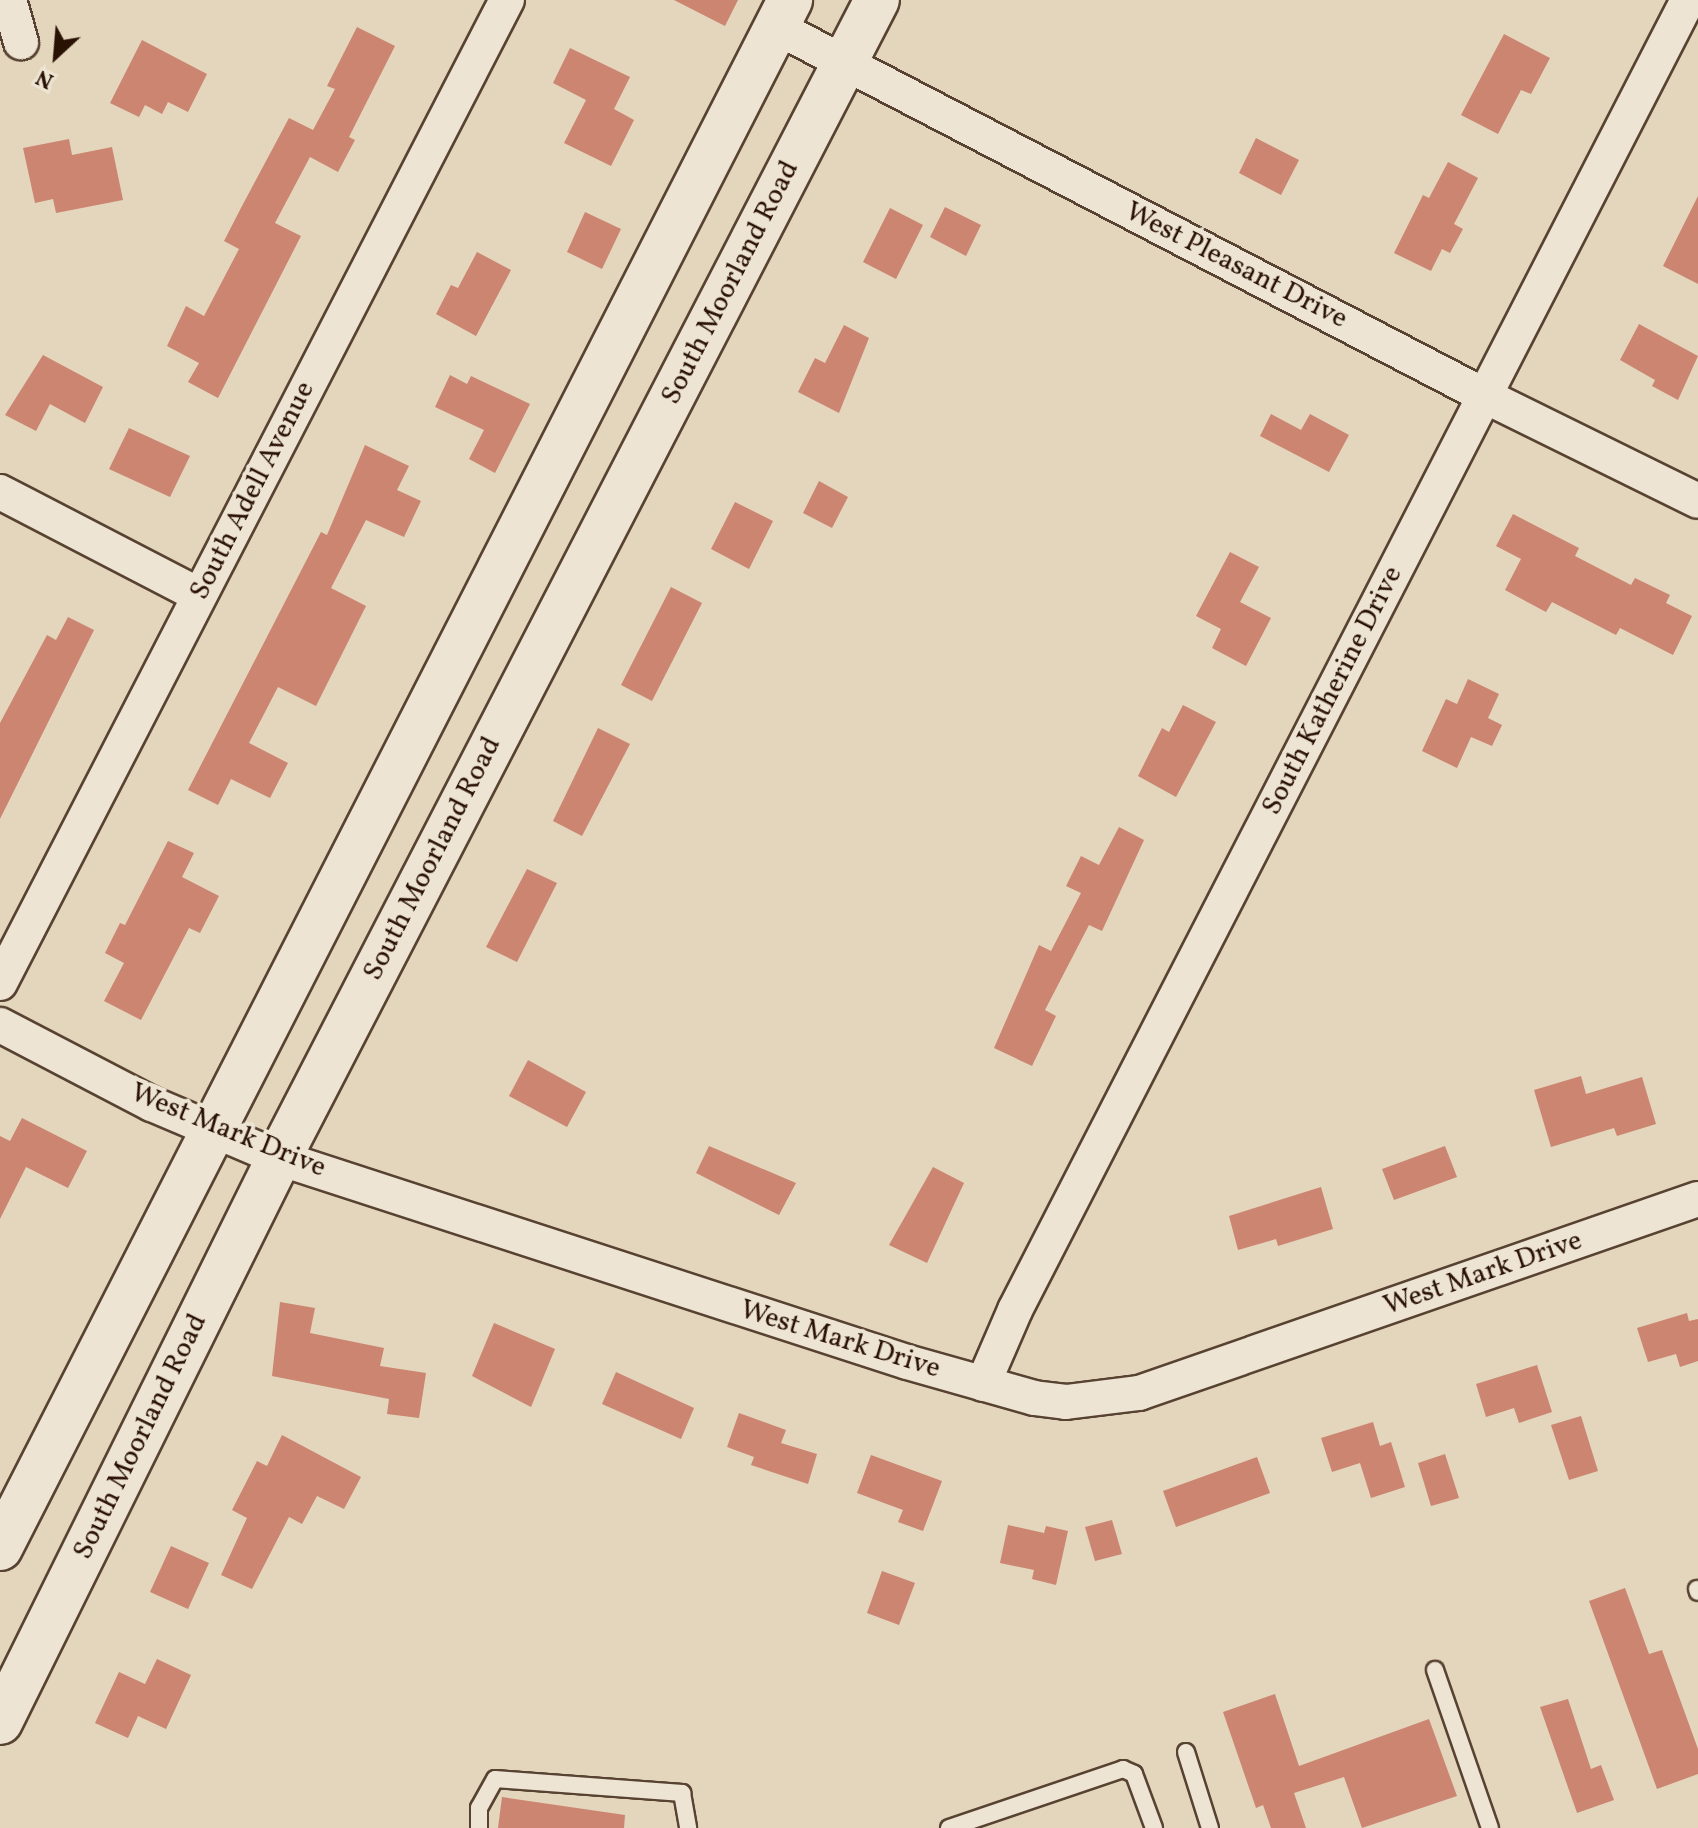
<!DOCTYPE html>
<html>
<head>
<meta charset="utf-8">
<style>
  body { margin:0 }
  #map { position:relative; width:1698px; height:1828px; overflow:hidden; background:#e3d6bc; font-family:Vollkorn,serif }
  div>[style] { position:absolute }
  [style*='--x'] { left:calc(var(--x)*1px); top:calc(var(--y)*1px); width:calc(var(--w)*1px); rotate:calc(var(--a)*1deg) }
  .building>* { inset:0; background:#cb8571 }
  .roads { filter:drop-shadow(2px 0 #584231) drop-shadow(-2px 0 #584231) drop-shadow(0 2px #584231) drop-shadow(0 -2px #584231) }
  .lane>* { height:16px; margin:-8px; padding:0 8px; transform-origin:8px; border-radius:8px; background:#ede4d3 }
  .street>* { height:34px; margin:-17px; padding:0 17px; transform-origin:17px; border-radius:17px; background:#ede4d3 }
  .secondary>* { height:44px; margin:-22px; padding:0 22px; transform-origin:22px; border-radius:22px; background:#ede4d3 }
  span { translate:-50% -50%; white-space:nowrap; text-align:center; line-height:1.15; -webkit-text-stroke:8px #ede4d3; paint-order:stroke }
  .street-label { font-size:28px; color:#291103 }
  .north { position:absolute; left:16px; top:16px; width:80px; height:80px; -webkit-text-stroke:6px #ede4d3; paint-order:stroke; rotate:206deg; font-size:22px; font-weight:700; line-height:32px; text-align:center; color:#291103 }
  .north::after { content:''; display:block; margin:auto; width:28px; height:36px; background:#291103; clip-path:polygon(50% 0,100% 100%,50% 72%,0 100%) }
</style>
</head>
<body>
<div id="map">
  <div class="building">
    <i style="clip-path:polygon(674px 0,738px 0,725px 26px)"></i>
    <i style="clip-path:polygon(357px 27px,395px 46px,349px 137px,355px 140px,338px 172px,310px 157px,275px 223px,301px 236px,218px 398px,188px 382px,199px 363px,167px 346px,186px 306px,204px 316px,239px 249px,224px 241px,242px 206px,289px 118px,313px 130px,335px 89px,327px 86px)"></i>
    <i style="clip-path:polygon(1504px 34px,1550px 58px,1531px 94px,1521px 90px,1498px 134px,1461px 115px)"></i>
    <i style="clip-path:polygon(142px 40px,207px 74px,188px 112px,168px 102px,162px 114px,145px 105px,139px 117px,110px 103px)"></i>
    <i style="clip-path:polygon(570px 48px,630px 77px,614px 109px,634px 120px,611px 166px,564px 143px,586px 100px,553px 83px)"></i>
    <i style="clip-path:polygon(1256px 138px,1299px 160px,1281px 195px,1239px 173px)"></i>
    <i style="clip-path:polygon(69px 139px,72px 155px,112px 147px,123px 200px,56px 213px,53px 199px,35px 203px,23px 148px)"></i>
    <i style="clip-path:polygon(1448px 162px,1478px 178px,1454px 224px,1463px 229px,1450px 253px,1442px 249px,1431px 271px,1394px 253px,1423px 195px,1429px 198px)"></i>
    <i style="clip-path:polygon(1698px 196px,1698px 284px,1663px 266px)"></i>
    <i style="clip-path:polygon(945px 207px,981px 225px,966px 256px,930px 237px)"></i>
    <i style="clip-path:polygon(890px 208px,923px 225px,896px 279px,863px 262px)"></i>
    <i style="clip-path:polygon(585px 212px,621px 229px,602px 269px,567px 252px)"></i>
    <i style="clip-path:polygon(477px 252px,511px 270px,476px 336px,436px 314px,451px 285px,458px 288px)"></i>
    <i style="clip-path:polygon(1639px 324px,1698px 356px,1678px 400px,1652px 386px,1655px 380px,1620px 360px)"></i>
    <i style="clip-path:polygon(844px 325px,869px 338px,839px 413px,798px 392px,815px 358px,825px 363px)"></i>
    <i style="clip-path:polygon(43px 355px,103px 387px,85px 423px,50px 404px,36px 431px,5px 415px)"></i>
    <i style="clip-path:polygon(450px 375px,467px 384px,471px 376px,530px 404px,495px 473px,469px 459px,484px 430px,435px 407px)"></i>
    <i style="clip-path:polygon(1271px 414px,1301px 430px,1310px 414px,1349px 435px,1329px 472px,1260px 436px)"></i>
    <i style="clip-path:polygon(129px 428px,190px 456px,170px 497px,109px 469px)"></i>
    <i style="clip-path:polygon(365px 445px,409px 466px,397px 490px,421px 501px,404px 537px,366px 520px,331px 588px,366px 606px,316px 706px,278px 687px,249px 743px,288px 763px,270px 798px,231px 779px,218px 805px,188px 790px,321px 532px,327px 535px)"></i>
    <i style="clip-path:polygon(819px 481px,848px 497px,832px 528px,803px 513px)"></i>
    <i style="clip-path:polygon(735px 502px,773px 521px,749px 569px,711px 549px)"></i>
    <i style="clip-path:polygon(1513px 514px,1579px 548px,1575px 556px,1631px 585px,1635px 578px,1670px 595px,1666px 603px,1692px 616px,1673px 655px,1620px 628px,1616px 635px,1552px 602px,1546px 612px,1505px 590px,1521px 559px,1496px 546px)"></i>
    <i style="clip-path:polygon(1230px 552px,1259px 567px,1240px 602px,1271px 618px,1246px 666px,1212px 648px,1221px 629px,1196px 616px)"></i>
    <i style="clip-path:polygon(671px 587px,702px 603px,652px 701px,621px 685px)"></i>
    <i style="clip-path:polygon(68px 617px,94px 630px,0 819px,0 723px,47px 635px,56px 640px)"></i>
    <i style="clip-path:polygon(1468px 679px,1499px 694px,1488px 718px,1502px 725px,1492px 746px,1471px 737px,1457px 768px,1422px 751px,1446px 699px,1457px 704px)"></i>
    <i style="clip-path:polygon(1183px 705px,1216px 722px,1176px 797px,1138px 776px,1162px 728px,1169px 732px)"></i>
    <i style="clip-path:polygon(598px 728px,630px 744px,582px 836px,553px 821px)"></i>
    <i style="clip-path:polygon(1119px 827px,1144px 840px,1102px 931px,1089px 925px,1045px 1010px,1056px 1016px,1032px 1066px,994px 1048px,1039px 945px,1051px 951px,1081px 893px,1066px 886px,1081px 856px,1099px 865px)"></i>
    <i style="clip-path:polygon(168px 841px,194px 853px,182px 877px,219px 896px,200px 933px,189px 928px,141px 1020px,104px 1001px,124px 963px,105px 953px,120px 923px,125px 925px)"></i>
    <i style="clip-path:polygon(527px 869px,557px 883px,517px 962px,486px 947px)"></i>
    <i style="clip-path:polygon(528px 1060px,586px 1092px,567px 1127px,509px 1096px)"></i>
    <i style="clip-path:polygon(1581px 1076px,1586px 1094px,1642px 1077px,1656px 1124px,1617px 1136px,1614px 1128px,1551px 1147px,1534px 1090px)"></i>
    <i style="clip-path:polygon(22px 1118px,87px 1151px,68px 1188px,26px 1167px,0 1219px,0 1136px,10px 1141px)"></i>
    <i style="clip-path:polygon(709px 1146px,796px 1183px,779px 1215px,696px 1173px)"></i>
    <i style="clip-path:polygon(1445px 1146px,1457px 1177px,1394px 1200px,1382px 1169px)"></i>
    <i style="clip-path:polygon(933px 1167px,964px 1183px,927px 1263px,889px 1245px)"></i>
    <i style="clip-path:polygon(1321px 1187px,1333px 1229px,1278px 1246px,1276px 1239px,1238px 1250px,1229px 1216px)"></i>
    <i style="clip-path:polygon(280px 1302px,315px 1308px,310px 1333px,384px 1348px,380px 1366px,426px 1373px,419px 1418px,387px 1414px,389px 1399px,272px 1376px)"></i>
    <i style="clip-path:polygon(1687px 1313px,1689px 1321px,1698px 1319px,1698px 1361px,1680px 1367px,1676px 1354px,1648px 1362px,1637px 1328px)"></i>
    <i style="clip-path:polygon(494px 1323px,555px 1349px,531px 1407px,472px 1376px)"></i>
    <i style="clip-path:polygon(1537px 1365px,1552px 1412px,1519px 1423px,1514px 1408px,1486px 1417px,1476px 1384px)"></i>
    <i style="clip-path:polygon(616px 1372px,694px 1408px,681px 1439px,602px 1404px)"></i>
    <i style="clip-path:polygon(739px 1413px,786px 1430px,781px 1443px,817px 1454px,808px 1484px,751px 1465px,754px 1457px,727px 1447px)"></i>
    <i style="clip-path:polygon(1581px 1416px,1598px 1471px,1569px 1480px,1551px 1425px)"></i>
    <i style="clip-path:polygon(1373px 1422px,1380px 1446px,1391px 1442px,1405px 1487px,1371px 1498px,1360px 1463px,1332px 1472px,1321px 1438px)"></i>
    <i style="clip-path:polygon(282px 1435px,361px 1477px,344px 1509px,317px 1496px,302px 1524px,289px 1517px,252px 1589px,221px 1575px,247px 1518px,232px 1510px,257px 1461px,267px 1466px)"></i>
    <i style="clip-path:polygon(1445px 1454px,1459px 1498px,1431px 1506px,1418px 1463px)"></i>
    <i style="clip-path:polygon(871px 1455px,942px 1481px,923px 1531px,898px 1522px,903px 1510px,857px 1493px)"></i>
    <i style="clip-path:polygon(1257px 1457px,1270px 1493px,1176px 1527px,1163px 1491px)"></i>
    <i style="clip-path:polygon(1112px 1520px,1122px 1554px,1095px 1561px,1085px 1527px)"></i>
    <i style="clip-path:polygon(1008px 1525px,1044px 1533px,1046px 1526px,1068px 1531px,1056px 1585px,1032px 1579px,1034px 1570px,1000px 1563px)"></i>
    <i style="clip-path:polygon(171px 1546px,209px 1563px,188px 1609px,150px 1592px)"></i>
    <i style="clip-path:polygon(882px 1571px,915px 1583px,899px 1625px,867px 1613px)"></i>
    <i style="clip-path:polygon(1625px 1588px,1649px 1654px,1662px 1650px,1698px 1749px,1698px 1774px,1657px 1789px,1589px 1601px)"></i>
    <i style="clip-path:polygon(157px 1659px,191px 1675px,166px 1729px,138px 1716px,128px 1738px,95px 1723px,119px 1672px,145px 1684px)"></i>
    <i style="clip-path:polygon(1275px 1694px,1299px 1766px,1429px 1719px,1457px 1796px,1362px 1828px,1344px 1777px,1294px 1793px,1306px 1828px,1271px 1828px,1263px 1805px,1256px 1808px,1223px 1712px)"></i>
    <i style="clip-path:polygon(1568px 1699px,1591px 1769px,1601px 1765px,1614px 1800px,1577px 1813px,1540px 1707px)"></i>
    <i style="clip-path:polygon(502px 1797px,625px 1815px,624px 1828px,498px 1828px)"></i>
  </div>
  <div class="roads">
    <div class="lane">
      <i style="--x:1697;--y:1589;--w:3;--a:72"></i>
      <i style="--x:1435;--y:1670;--w:167;--a:70.8"></i>
      <i style="--x:1186;--y:1752;--w:80;--a:72.5"></i>
      <i style="--x:479;--y:1828;--w:20;--a:-90"></i>
      <i style="--x:479;--y:1808;--w:33;--a:-61"></i>
      <i style="--x:495;--y:1779;--w:188;--a:4.3"></i>
      <i style="--x:682;--y:1793;--w:36;--a:80"></i>
      <i style="--x:949;--y:1828;--w:184;--a:-18.7"></i>
      <i style="--x:1123;--y:1769;--w:12;--a:24"></i>
      <i style="--x:1134;--y:1774;--w:58;--a:69.7"></i>
    </div>
    <div class="street">
      <i style="--x:9;--y:0;--w:44;--a:74.1"></i>
      <i style="--x:776;--y:27;--w:799;--a:27.49"></i>
      <i style="--x:1485;--y:396;--w:237;--a:26.2"></i>
      <i style="--x:0;--y:492;--w:224;--a:27.4"></i>
      <i style="--x:0;--y:983;--w:1106;--a:-62.72"></i>
      <i style="--x:0;--y:1025;--w:171;--a:27.5"></i>
      <i style="--x:152;--y:1104;--w:138;--a:23"></i>
      <i style="--x:279;--y:1158;--w:660;--a:18"></i>
      <i style="--x:907;--y:1362;--w:132;--a:15.8"></i>
      <i style="--x:1034;--y:1398;--w:32;--a:7"></i>
      <i style="--x:1066;--y:1402;--w:74;--a:-7"></i>
      <i style="--x:1139;--y:1393;--w:592;--a:-19.14"></i>
      <i style="--x:983;--y:1384;--w:81;--a:-66.6"></i>
      <i style="--x:1015;--y:1310;--w:1473;--a:-62.81"></i>
    </div>
    <div class="secondary">
      <i style="--x:0;--y:1548;--w:1738;--a:-62.96"></i>
      <i style="--x:0;--y:1722;--w:629;--a:-63.68"></i>
      <i style="--x:279;--y:1158;--w:1303;--a:-62.69"></i>
    </div>
  </div>
  <div class="street-label">
    <span style="left:1236px;top:266px;rotate:27deg">West Pleasant Drive</span>
    <span style="left:731px;top:283px;rotate:-63deg">South Moorland Road</span>
    <span style="left:253px;top:491px;rotate:-63deg">South Adell Avenue</span>
    <span style="left:1333px;top:691px;rotate:-63deg">South Katherine Drive</span>
    <span style="left:433px;top:859px;rotate:-63deg">South Moorland Road</span>
    <span style="left:228px;top:1131px;rotate:22deg">West Mark Drive</span>
    <span style="left:1483px;top:1274px;rotate:-19deg">West Mark Drive</span>
    <span style="left:840px;top:1340px;rotate:17deg">West Mark Drive</span>
    <span style="left:141px;top:1437px;rotate:-64deg">South Moorland Road</span>
  </div>
  <div class="north">N</div>
</div>
</body>
</html>
